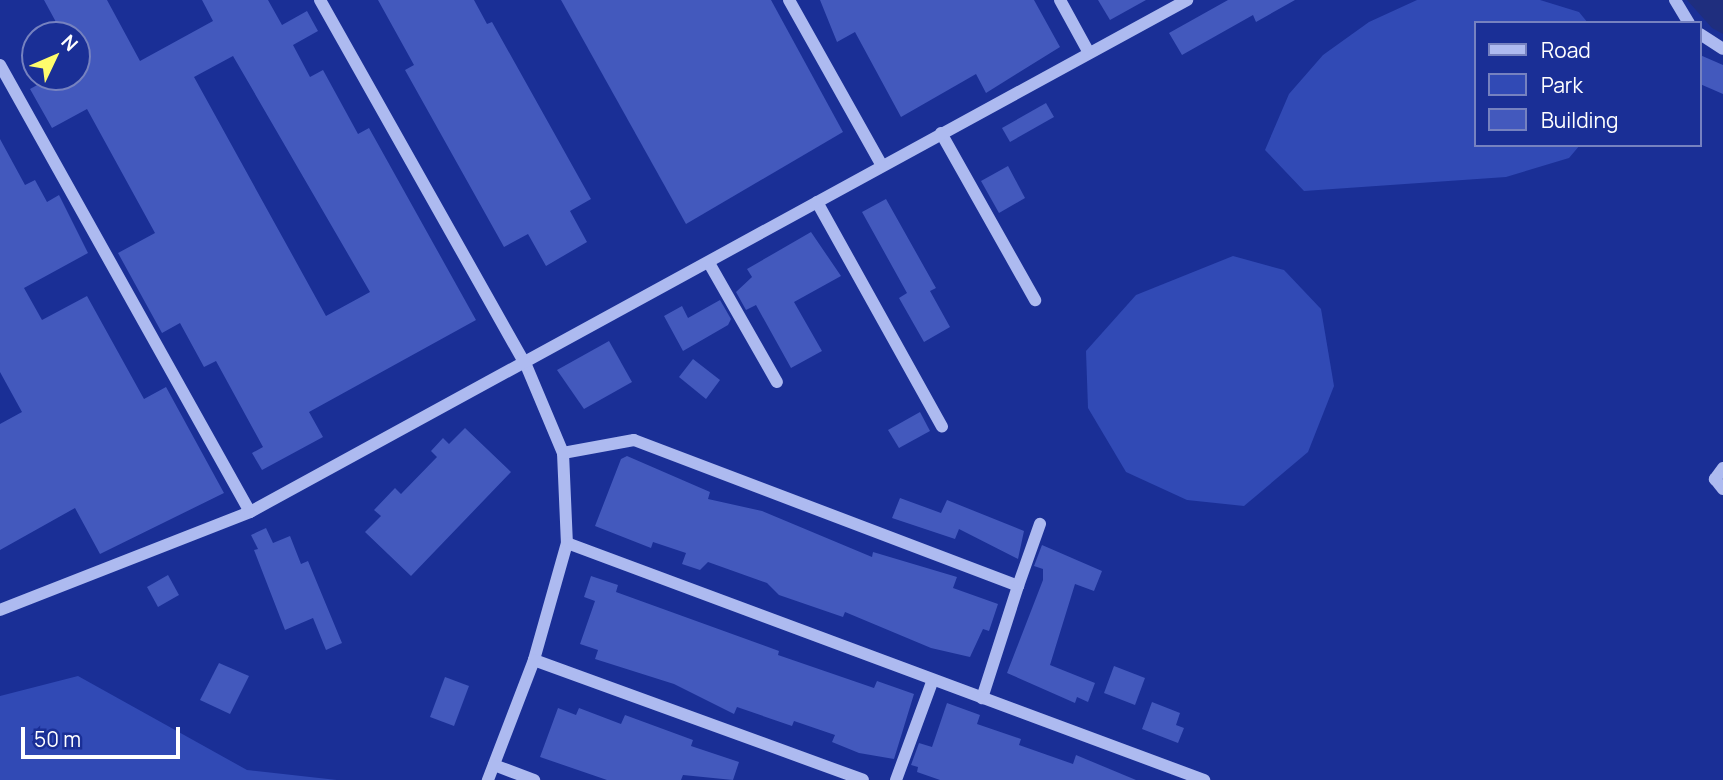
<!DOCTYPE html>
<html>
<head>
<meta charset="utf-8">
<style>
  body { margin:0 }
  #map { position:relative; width:1723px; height:780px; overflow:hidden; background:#1a2f96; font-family:Manrope,sans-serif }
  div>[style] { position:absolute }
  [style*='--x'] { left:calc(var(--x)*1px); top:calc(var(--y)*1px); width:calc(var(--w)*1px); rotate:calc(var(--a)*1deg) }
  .green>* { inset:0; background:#314ab5 }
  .water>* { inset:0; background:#1f2e7e }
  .building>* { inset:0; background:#4359bd }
  .minor>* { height:12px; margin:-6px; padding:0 6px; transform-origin:6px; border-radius:6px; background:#adbaf0 }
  span { translate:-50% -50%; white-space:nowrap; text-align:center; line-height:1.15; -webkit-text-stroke:7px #1a2f96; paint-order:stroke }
  .legend { position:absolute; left:1474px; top:21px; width:228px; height:126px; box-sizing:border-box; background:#1a2f96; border:2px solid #7682c0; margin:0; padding:9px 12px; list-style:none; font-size:21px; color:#fff }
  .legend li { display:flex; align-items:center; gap:14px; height:35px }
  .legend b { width:35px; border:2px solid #7682c0 }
  .north { position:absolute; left:21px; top:21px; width:70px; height:70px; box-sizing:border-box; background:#1a2f96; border:2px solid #7682c0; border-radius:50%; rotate:46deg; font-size:19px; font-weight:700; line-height:28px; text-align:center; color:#fff }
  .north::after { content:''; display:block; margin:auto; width:24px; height:32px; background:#fffc6c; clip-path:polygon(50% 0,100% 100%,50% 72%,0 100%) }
  .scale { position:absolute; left:21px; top:727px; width:159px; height:32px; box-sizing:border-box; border:4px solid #fff; border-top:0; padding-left:9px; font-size:21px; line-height:24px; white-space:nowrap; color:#fff; -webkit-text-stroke:5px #1a2f96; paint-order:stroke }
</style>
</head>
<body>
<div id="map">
  <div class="green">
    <i style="clip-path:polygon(1417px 0,1540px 0,1579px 12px,1588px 23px,1476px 23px,1476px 145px,1580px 145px,1569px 158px,1506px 177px,1304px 191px,1265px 150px,1289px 94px,1323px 55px,1369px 22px)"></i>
    <i style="clip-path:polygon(1233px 256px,1284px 270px,1321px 309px,1334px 386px,1308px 452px,1244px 506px,1187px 500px,1126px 472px,1088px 408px,1086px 351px,1136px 295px)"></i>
    <i style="clip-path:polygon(78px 676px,247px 770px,337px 780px,0 780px,0 696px)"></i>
  </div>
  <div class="water">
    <i style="clip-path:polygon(1687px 0,1723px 0,1723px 34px,1712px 28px)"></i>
  </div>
  <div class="building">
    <i style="clip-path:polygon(evenodd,44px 0,107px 0,140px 61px,213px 21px,202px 0,268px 0,282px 25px,307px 11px,318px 31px,293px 45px,310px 77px,323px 70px,358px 134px,369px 128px,476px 320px,309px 412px,323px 437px,262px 470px,252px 453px,263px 447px,216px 361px,204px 367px,180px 323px,162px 333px,118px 253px,155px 233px,87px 109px,52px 128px,30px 89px,52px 77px,77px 77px,77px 35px,63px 35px,44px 0,233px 56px,370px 292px,326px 316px,194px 77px,233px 56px)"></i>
    <i style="clip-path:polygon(378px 0,474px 0,487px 24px,492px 22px,591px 199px,570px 211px,587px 242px,546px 266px,528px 234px,504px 247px,405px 70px,414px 65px)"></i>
    <i style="clip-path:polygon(561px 0,771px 0,843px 132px,686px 224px)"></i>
    <i style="clip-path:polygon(820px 0,1034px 0,1060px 47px,986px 93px,976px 74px,901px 117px,855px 32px,837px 42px)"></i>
    <i style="clip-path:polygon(1098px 0,1146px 0,1110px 20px)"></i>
    <i style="clip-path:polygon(1228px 0,1295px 0,1256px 22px,1253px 15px,1182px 55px,1169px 33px)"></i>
    <i style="clip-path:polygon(1700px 55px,1723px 65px,1723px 94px,1700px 84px)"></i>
    <i style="clip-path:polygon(1046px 103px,1054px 117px,1010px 142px,1002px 128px)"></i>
    <i style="clip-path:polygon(0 139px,25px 185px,35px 180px,47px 202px,59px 195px,88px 253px,24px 288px,42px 320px,87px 296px,144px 399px,166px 387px,224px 493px,100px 554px,75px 508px,0 550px,0 424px,22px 412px,0 372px)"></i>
    <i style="clip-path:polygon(1008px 166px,1025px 198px,999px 213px,981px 181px)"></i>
    <i style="clip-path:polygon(886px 199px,936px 288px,930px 291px,950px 327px,924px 342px,899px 298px,907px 293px,862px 212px)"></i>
    <i style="clip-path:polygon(811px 232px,841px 276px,794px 302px,822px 351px,791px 368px,756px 305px,746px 310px,736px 292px,752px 277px,747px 269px)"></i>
    <i style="clip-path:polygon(720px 300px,731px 319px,728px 325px,683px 351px,664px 316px,682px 306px,688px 318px)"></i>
    <i style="clip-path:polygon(609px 341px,632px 382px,584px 409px,557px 370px)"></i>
    <i style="clip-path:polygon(693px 359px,720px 380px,706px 399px,679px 377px)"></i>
    <i style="clip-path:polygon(920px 412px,930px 431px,899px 448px,888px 430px)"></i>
    <i style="clip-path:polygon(465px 428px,511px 472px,411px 576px,365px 532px,381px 516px,374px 510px,395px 488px,401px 494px,437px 457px,431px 451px,443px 438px,449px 444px)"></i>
    <i style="clip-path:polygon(627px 456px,710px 492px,708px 499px,762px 511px,872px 557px,873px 552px,957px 577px,953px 588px,998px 604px,989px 631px,983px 629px,970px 657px,931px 648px,845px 612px,843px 617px,779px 595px,767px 583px,708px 562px,700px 570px,682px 564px,686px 553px,653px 542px,651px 548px,595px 526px,621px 459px)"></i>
    <i style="clip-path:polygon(900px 498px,941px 513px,947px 500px,1024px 531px,1018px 559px,959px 529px,955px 539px,892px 518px)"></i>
    <i style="clip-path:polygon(266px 528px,273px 543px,290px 536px,301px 564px,308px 561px,342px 643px,326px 650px,313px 618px,285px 630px,254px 550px,258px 549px,251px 535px)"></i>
    <i style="clip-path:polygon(1042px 545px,1102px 571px,1094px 591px,1075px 584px,1050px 665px,1095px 683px,1088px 702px,1077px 697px,1075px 703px,1007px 673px,1043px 580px,1043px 569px,1034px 566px)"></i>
    <i style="clip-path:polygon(168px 575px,179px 595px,158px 607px,147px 587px)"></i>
    <i style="clip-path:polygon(591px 576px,618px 585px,616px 592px,779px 651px,778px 655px,874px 688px,877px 681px,914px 694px,894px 759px,859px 753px,832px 742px,835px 735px,794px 721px,792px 726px,737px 707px,734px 714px,674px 684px,595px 659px,598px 650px,580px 644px,595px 601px,584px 597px)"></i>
    <i style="clip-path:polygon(219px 663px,249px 676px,230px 714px,200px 700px)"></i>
    <i style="clip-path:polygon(1114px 666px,1145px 678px,1135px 705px,1104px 693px)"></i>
    <i style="clip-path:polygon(445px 677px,469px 686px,454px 726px,430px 717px)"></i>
    <i style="clip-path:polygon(1152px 702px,1180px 713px,1176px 725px,1184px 728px,1178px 743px,1142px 729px)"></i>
    <i style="clip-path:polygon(947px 703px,980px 715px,977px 724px,1021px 739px,1019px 745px,1073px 764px,1076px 755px,1136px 780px,940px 780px,917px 772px,918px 767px,911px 765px,919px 743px,932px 747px)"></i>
    <i style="clip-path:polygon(558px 708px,576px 715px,579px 708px,621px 724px,625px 715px,693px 740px,691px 746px,739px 762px,733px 780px,683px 775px,681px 780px,607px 780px,540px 757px)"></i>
  </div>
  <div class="minor">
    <i style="--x:320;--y:0;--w:419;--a:60.6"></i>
    <i style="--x:526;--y:365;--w:95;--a:67.2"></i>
    <i style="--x:563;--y:453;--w:90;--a:87.5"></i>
    <i style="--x:567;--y:543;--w:122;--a:105.8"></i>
    <i style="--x:534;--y:660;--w:129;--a:111"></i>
    <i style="--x:789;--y:0;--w:190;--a:60.7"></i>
    <i style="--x:1060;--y:0;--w:60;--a:61.3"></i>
    <i style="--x:1675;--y:0;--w:27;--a:59"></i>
    <i style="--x:1700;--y:34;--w:27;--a:33"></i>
    <i style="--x:0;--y:65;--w:512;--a:60.78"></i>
    <i style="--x:941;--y:133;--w:192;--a:60.6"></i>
    <i style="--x:817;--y:202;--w:257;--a:60.9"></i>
    <i style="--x:709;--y:263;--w:137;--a:60.3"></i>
    <i style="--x:563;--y:453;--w:72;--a:-10.4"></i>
    <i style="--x:634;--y:440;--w:411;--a:20.8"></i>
    <i style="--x:1018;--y:586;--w:118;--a:107.8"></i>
    <i style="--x:1723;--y:468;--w:14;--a:126"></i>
    <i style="--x:1715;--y:479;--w:13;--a:51"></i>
    <i style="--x:567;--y:543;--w:680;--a:20.41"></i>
    <i style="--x:1018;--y:586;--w:66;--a:-70.5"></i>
    <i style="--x:0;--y:610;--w:269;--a:-21.4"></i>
    <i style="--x:250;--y:512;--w:1068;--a:-28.65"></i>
    <i style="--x:534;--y:660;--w:350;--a:20"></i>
    <i style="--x:494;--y:765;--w:43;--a:20.6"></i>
    <i style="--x:896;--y:780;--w:104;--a:-69.8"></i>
  </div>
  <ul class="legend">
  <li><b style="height:9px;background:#adbaf0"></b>Road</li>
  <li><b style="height:19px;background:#314ab5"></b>Park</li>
  <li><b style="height:19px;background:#4359bd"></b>Building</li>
  </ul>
  <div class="north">N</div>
  <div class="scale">50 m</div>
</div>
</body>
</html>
